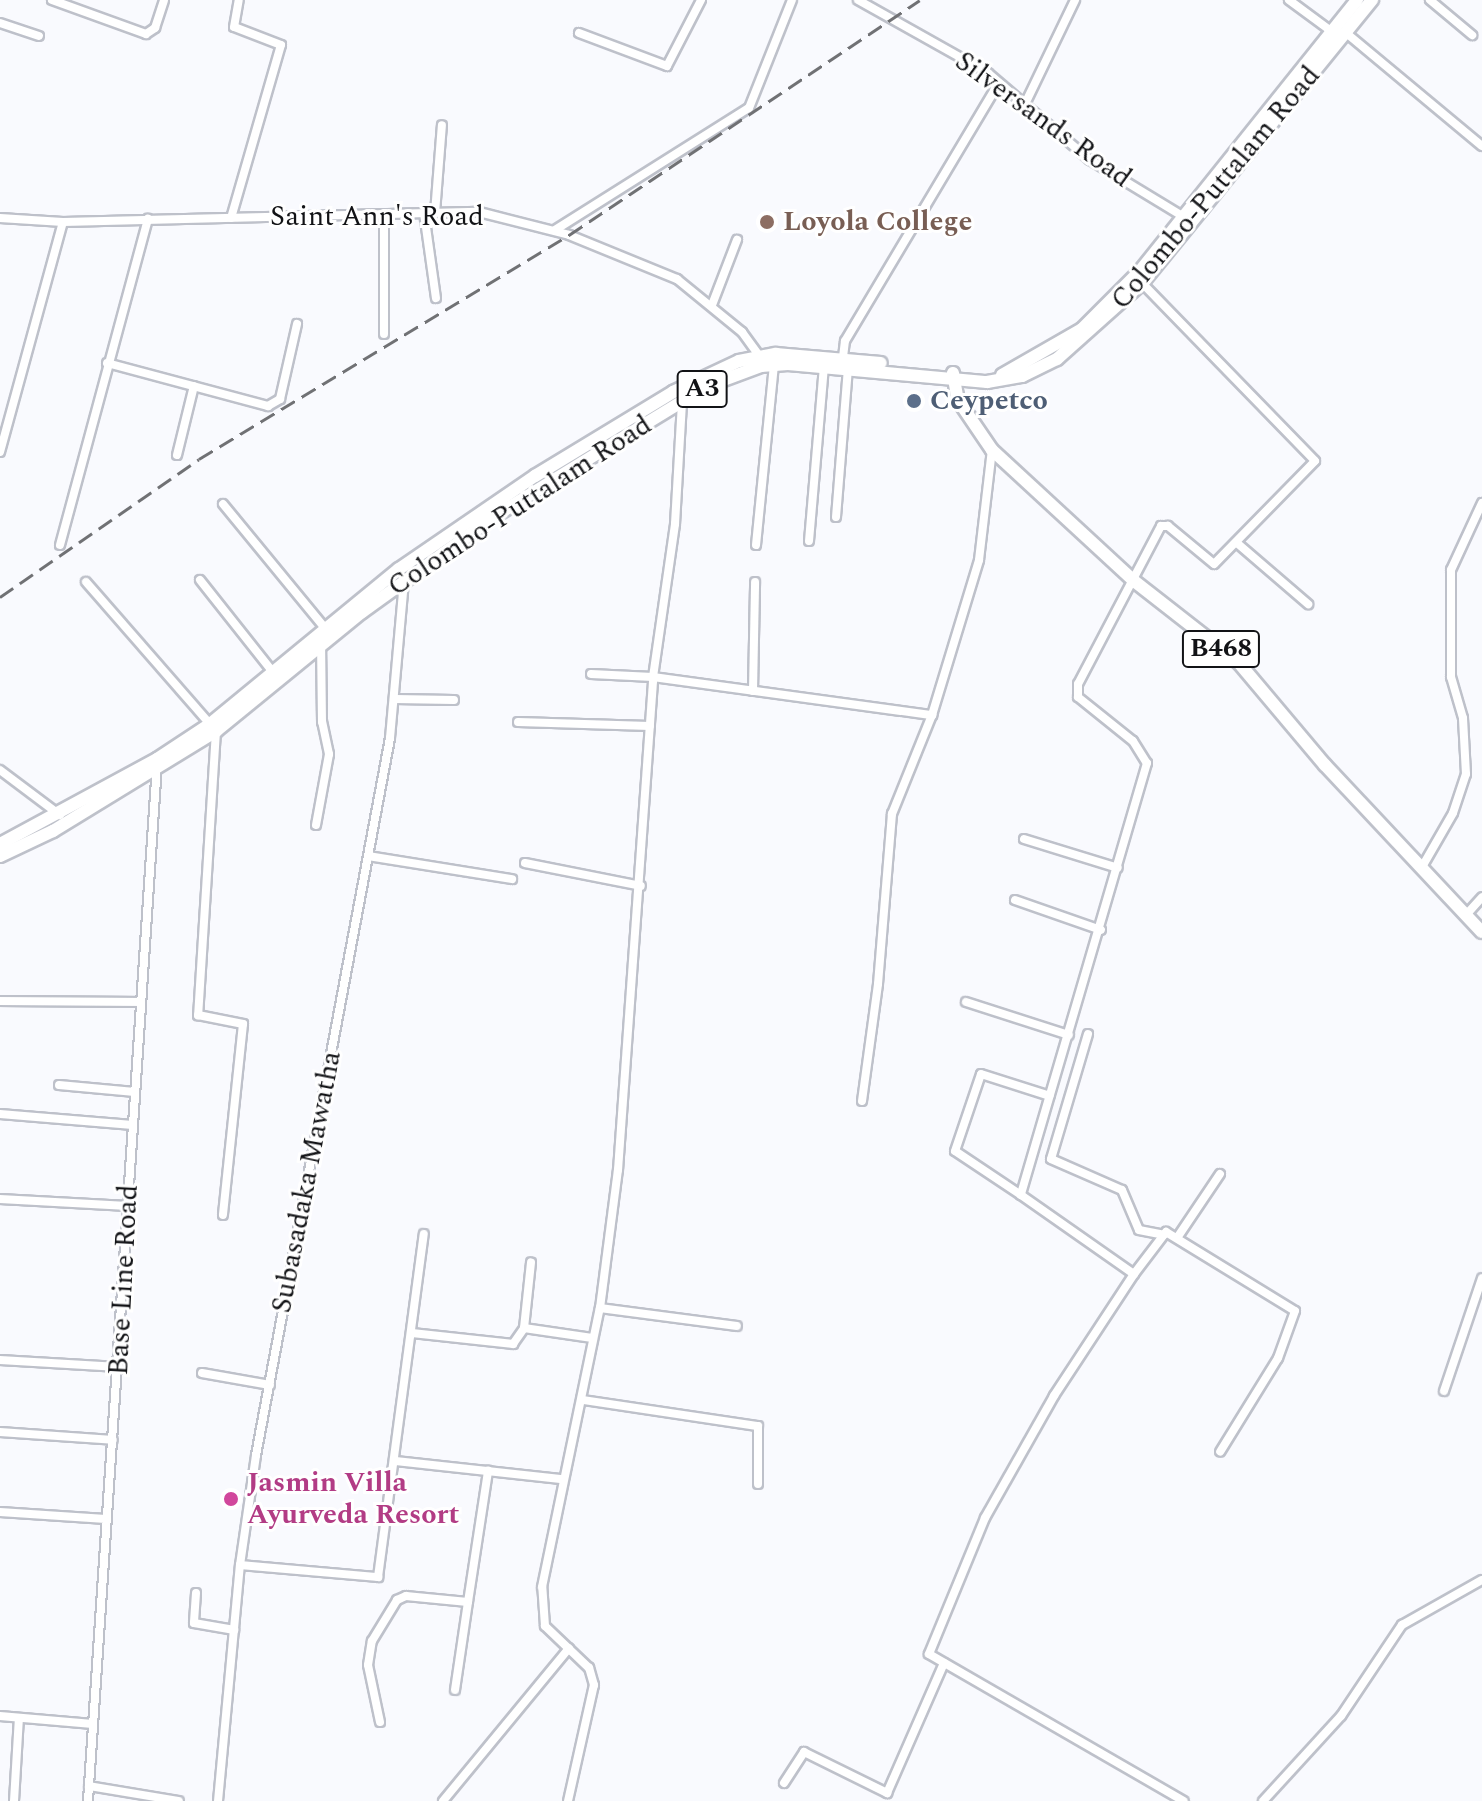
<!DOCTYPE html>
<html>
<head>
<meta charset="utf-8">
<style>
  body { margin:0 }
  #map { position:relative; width:1482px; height:1801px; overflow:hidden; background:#f9fafe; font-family:Spectral,serif }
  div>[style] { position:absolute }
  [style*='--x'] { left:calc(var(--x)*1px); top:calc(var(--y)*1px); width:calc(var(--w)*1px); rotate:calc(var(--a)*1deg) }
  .roads { filter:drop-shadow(2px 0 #bec1ca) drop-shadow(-2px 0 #bec1ca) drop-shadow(0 2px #bec1ca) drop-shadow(0 -2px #bec1ca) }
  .minor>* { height:8px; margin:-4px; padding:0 4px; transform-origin:4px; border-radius:4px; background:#fff }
  .primary>* { height:12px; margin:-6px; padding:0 6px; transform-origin:6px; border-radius:6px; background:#fff }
  .trunk>* { height:12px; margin:-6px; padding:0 6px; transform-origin:6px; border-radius:6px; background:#fff }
  .rail>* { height:3px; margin-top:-1.5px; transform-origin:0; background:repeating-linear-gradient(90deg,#707174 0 16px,transparent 0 24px) }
  .dots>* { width:22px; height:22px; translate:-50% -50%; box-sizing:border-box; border:4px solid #fff; border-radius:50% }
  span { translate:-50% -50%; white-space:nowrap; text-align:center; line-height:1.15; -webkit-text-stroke:6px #fff; paint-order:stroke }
  .shield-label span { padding:2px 6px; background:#fff; border:2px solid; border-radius:6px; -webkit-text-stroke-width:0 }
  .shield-label { font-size:26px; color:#121316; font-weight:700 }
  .street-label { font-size:28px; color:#121316 }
  .education-label { font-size:28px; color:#785e54; font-weight:700 }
  .left { translate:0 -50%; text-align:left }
  .service-label { font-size:28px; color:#4e5e75; font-weight:700 }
  .hotel-label { font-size:28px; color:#b23c85; font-weight:700 }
</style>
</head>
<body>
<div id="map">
  <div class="roads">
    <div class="minor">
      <i style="--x:52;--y:0;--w:100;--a:19.9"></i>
      <i style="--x:146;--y:34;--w:11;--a:-34"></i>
      <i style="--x:155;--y:28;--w:29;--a:-72"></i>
      <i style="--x:858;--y:0;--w:149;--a:29.3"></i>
      <i style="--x:988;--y:73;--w:134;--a:40.5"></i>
      <i style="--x:1090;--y:160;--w:110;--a:31.2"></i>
      <i style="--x:1289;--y:0;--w:52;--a:36.4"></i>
      <i style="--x:1430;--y:0;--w:55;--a:39.8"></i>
      <i style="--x:0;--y:23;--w:41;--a:18.4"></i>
      <i style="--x:1345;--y:32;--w:178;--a:39.8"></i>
      <i style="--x:579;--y:33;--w:94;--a:20.6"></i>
      <i style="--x:667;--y:66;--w:74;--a:-62.7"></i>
      <i style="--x:1024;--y:106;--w:118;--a:-64.3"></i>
      <i style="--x:424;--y:213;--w:86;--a:82"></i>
      <i style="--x:435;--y:213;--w:88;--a:-85.5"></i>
      <i style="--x:0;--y:218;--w:63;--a:3.6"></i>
      <i style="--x:63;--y:222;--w:416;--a:-1.4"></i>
      <i style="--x:479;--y:212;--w:93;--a:14.3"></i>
      <i style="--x:569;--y:235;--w:117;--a:22.2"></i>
      <i style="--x:677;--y:279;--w:84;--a:39.2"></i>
      <i style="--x:742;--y:332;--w:31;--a:54"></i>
      <i style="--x:231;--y:218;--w:180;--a:-73.9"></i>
      <i style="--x:281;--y:45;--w:50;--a:-159"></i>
      <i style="--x:234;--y:27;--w:27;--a:-80"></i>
      <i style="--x:555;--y:230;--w:229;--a:-32.2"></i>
      <i style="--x:749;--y:108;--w:116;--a:-68.3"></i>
      <i style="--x:1142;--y:283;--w:248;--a:45.8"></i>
      <i style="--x:1315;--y:461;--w:144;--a:134.4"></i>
      <i style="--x:1214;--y:564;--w:60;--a:-140.4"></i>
      <i style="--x:1168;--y:526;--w:7;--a:180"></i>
      <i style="--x:1161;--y:526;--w:178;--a:117.7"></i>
      <i style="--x:1078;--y:684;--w:13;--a:90"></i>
      <i style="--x:1078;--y:697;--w:70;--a:38.7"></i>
      <i style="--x:1133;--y:741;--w:26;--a:58"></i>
      <i style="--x:1147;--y:763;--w:450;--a:106.3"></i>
      <i style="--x:1021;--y:1195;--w:138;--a:35"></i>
      <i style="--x:1134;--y:1274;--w:146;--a:123.3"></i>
      <i style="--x:1054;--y:1396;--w:140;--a:119.5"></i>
      <i style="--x:985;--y:1518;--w:147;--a:112.4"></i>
      <i style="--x:929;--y:1654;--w:294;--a:30"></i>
      <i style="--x:712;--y:305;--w:70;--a:-69"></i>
      <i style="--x:384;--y:334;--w:120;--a:-90"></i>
      <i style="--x:843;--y:357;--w:16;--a:-83"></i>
      <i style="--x:845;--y:341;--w:299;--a:-59.2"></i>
      <i style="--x:107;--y:363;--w:167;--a:15"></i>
      <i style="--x:268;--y:406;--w:14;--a:-30"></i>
      <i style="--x:280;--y:399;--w:77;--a:-77.2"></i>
      <i style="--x:0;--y:452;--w:238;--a:-74.7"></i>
      <i style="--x:177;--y:455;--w:71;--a:-76.2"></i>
      <i style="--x:223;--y:504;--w:159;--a:50.6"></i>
      <i style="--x:836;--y:517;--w:149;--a:-85.4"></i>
      <i style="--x:809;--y:541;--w:177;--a:-85.1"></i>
      <i style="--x:1237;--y:543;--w:94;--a:40.7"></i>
      <i style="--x:60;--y:545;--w:338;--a:-74.9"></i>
      <i style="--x:756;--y:545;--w:181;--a:-84.3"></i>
      <i style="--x:200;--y:580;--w:116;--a:51.6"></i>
      <i style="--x:86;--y:582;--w:189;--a:48.9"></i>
      <i style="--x:591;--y:674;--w:62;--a:2.8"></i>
      <i style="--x:653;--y:677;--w:282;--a:7.8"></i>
      <i style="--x:753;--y:691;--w:109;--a:-88.9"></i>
      <i style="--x:395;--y:699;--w:59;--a:1"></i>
      <i style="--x:518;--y:722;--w:132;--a:1.7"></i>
      <i style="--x:216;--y:731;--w:285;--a:93.6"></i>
      <i style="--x:198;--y:1015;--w:46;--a:11.3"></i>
      <i style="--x:243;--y:1024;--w:192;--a:96"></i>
      <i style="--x:0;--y:770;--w:75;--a:36.9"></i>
      <i style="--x:316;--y:825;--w:72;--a:-79.6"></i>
      <i style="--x:329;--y:754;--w:33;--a:-102"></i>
      <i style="--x:322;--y:722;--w:79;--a:-90.7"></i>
      <i style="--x:1024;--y:839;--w:98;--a:17.1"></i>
      <i style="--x:368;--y:856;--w:146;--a:9.1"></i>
      <i style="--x:525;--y:863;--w:118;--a:11.2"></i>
      <i style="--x:1422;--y:867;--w:62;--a:-60.1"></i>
      <i style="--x:1453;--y:813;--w:41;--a:-71.6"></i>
      <i style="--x:1466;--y:774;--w:56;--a:-93.1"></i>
      <i style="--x:1463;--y:718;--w:43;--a:-106.3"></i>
      <i style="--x:1451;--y:677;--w:107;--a:-90"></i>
      <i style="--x:1451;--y:570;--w:74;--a:-65.2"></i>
      <i style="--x:1015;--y:900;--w:91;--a:19.2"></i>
      <i style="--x:1466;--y:915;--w:24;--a:-48"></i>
      <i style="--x:0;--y:1001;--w:141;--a:0.4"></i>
      <i style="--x:966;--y:1002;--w:108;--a:17.8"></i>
      <i style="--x:1088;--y:1034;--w:130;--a:106.5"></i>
      <i style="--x:1051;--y:1159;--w:77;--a:23.6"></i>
      <i style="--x:1122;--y:1190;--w:43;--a:67"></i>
      <i style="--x:1139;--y:1230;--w:25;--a:11"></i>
      <i style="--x:59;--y:1085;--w:76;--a:5.3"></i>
      <i style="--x:862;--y:1101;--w:118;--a:-82.2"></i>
      <i style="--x:878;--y:984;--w:171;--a:-85.3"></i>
      <i style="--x:892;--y:814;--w:107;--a:-68"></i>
      <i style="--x:932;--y:715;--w:162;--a:-73.1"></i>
      <i style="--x:979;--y:560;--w:111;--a:-83.3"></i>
      <i style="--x:0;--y:1114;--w:133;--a:4.7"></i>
      <i style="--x:1021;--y:1195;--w:79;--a:-146.3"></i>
      <i style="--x:955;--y:1151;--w:81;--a:-71.3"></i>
      <i style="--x:981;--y:1074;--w:72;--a:17.7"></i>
      <i style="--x:0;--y:1199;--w:128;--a:3.1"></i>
      <i style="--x:1177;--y:1238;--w:77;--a:-56.1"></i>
      <i style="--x:1134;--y:1274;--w:53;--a:-52.7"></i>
      <i style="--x:1166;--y:1232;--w:151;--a:31.5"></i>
      <i style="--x:1295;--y:1311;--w:50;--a:109.9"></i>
      <i style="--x:1278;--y:1358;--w:110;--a:121.7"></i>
      <i style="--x:600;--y:1308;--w:138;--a:7.5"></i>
      <i style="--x:524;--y:1328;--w:66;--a:-83.9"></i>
      <i style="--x:412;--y:1333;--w:102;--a:6.2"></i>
      <i style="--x:513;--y:1344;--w:19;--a:-55"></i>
      <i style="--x:524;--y:1328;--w:69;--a:8.4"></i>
      <i style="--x:0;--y:1360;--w:119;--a:3.4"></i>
      <i style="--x:202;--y:1373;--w:69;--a:10"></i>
      <i style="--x:1444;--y:1391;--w:119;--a:-71.4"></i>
      <i style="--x:583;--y:1400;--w:177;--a:8.5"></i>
      <i style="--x:758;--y:1426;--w:58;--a:90"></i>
      <i style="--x:0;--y:1432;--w:113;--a:4"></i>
      <i style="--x:395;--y:1461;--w:167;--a:6.2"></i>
      <i style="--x:0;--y:1512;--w:106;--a:3.8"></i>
      <i style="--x:240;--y:1565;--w:139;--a:5"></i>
      <i style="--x:378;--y:1577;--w:346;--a:-82.4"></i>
      <i style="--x:196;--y:1593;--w:30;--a:94"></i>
      <i style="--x:194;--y:1623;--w:41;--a:9.9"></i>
      <i style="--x:455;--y:1690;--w:89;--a:-81.6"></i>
      <i style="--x:0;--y:1716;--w:93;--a:4.9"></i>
      <i style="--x:380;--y:1722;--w:58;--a:-101.9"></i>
      <i style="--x:368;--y:1665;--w:24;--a:-81"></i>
      <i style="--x:372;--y:1641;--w:48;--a:-58.6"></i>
      <i style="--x:397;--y:1600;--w:10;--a:-24"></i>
      <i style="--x:406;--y:1596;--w:62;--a:5.5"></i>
      <i style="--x:468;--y:1602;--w:133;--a:-81.3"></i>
      <i style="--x:784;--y:1783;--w:37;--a:-57"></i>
      <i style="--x:804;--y:1752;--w:93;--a:26.3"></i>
      <i style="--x:887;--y:1793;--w:142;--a:-66.3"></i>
      <i style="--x:89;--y:1786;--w:91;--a:9.5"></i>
      <i style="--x:14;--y:1801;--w:83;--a:-86.6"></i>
      <i style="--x:88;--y:1801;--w:1039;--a:-86.19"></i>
      <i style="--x:218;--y:1801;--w:237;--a:-84.7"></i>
      <i style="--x:240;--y:1565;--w:111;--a:-81.7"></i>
      <i style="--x:256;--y:1455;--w:729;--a:-79.41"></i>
      <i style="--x:390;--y:738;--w:158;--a:-84.9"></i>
      <i style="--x:443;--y:1801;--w:198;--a:-50.5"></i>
      <i style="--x:568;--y:1801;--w:119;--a:-77.4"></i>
      <i style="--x:594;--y:1685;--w:18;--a:-106"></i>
      <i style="--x:589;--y:1668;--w:61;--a:-136.3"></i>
      <i style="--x:545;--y:1626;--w:39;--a:-94"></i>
      <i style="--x:542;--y:1587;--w:285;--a:-78.3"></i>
      <i style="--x:600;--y:1308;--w:139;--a:-82.6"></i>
      <i style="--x:618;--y:1170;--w:494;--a:-85.9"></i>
      <i style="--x:653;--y:677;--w:155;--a:-81.8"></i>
      <i style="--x:675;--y:524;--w:123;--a:-86.7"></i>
      <i style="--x:1263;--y:1801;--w:115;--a:-47.5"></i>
      <i style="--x:1341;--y:1716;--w:110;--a:-56.2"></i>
      <i style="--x:1402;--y:1625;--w:92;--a:-29.4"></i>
    </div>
    <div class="primary">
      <i style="--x:953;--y:373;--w:27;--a:80"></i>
      <i style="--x:958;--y:400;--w:60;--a:55.8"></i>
      <i style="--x:992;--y:450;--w:193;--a:42.7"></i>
      <i style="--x:1134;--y:581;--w:133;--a:38"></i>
      <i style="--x:1239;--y:663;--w:133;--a:49.9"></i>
      <i style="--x:1325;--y:765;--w:229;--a:46.8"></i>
    </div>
    <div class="trunk">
      <i style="--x:1002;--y:375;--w:92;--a:-29.9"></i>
      <i style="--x:1082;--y:329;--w:82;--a:-45"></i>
      <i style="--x:1140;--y:271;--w:347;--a:-51.3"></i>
      <i style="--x:0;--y:844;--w:179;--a:-28.4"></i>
      <i style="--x:157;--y:759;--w:64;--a:-33.4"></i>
      <i style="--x:210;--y:724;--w:244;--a:-39.4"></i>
      <i style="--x:399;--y:569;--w:165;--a:-34.4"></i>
      <i style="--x:535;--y:476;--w:162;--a:-31.3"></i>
      <i style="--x:673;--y:392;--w:73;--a:-25.2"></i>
      <i style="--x:739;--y:361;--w:38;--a:-11"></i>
      <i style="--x:776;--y:354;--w:105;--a:4.9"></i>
      <i style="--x:0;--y:856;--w:59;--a:-25.3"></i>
      <i style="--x:53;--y:831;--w:191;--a:-31.5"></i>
      <i style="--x:216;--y:731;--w:188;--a:-39.2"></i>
      <i style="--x:362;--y:612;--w:164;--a:-35.8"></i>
      <i style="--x:495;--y:516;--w:249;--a:-31.5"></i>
      <i style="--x:707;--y:386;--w:58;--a:-20.3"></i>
      <i style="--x:761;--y:366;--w:27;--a:-4"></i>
      <i style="--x:788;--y:364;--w:200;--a:5.2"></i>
      <i style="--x:987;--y:382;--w:36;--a:-10"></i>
      <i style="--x:1022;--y:376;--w:39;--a:-26"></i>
      <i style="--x:1057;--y:359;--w:114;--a:-41.8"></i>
      <i style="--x:1142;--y:283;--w:365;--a:-50.9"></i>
    </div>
  </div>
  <div class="rail">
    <i style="--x:0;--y:597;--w:242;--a:-34.7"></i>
    <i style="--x:199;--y:459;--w:433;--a:-31.2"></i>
    <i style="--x:569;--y:235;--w:422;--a:-33.8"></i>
  </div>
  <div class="dots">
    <i style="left:767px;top:222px;background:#8d6e63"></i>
    <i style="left:914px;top:401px;background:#5c6f8a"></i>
    <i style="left:231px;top:1499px;background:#d1479c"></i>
  </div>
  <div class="shield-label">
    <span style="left:702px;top:389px">A3</span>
    <span style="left:1221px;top:649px">B468</span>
  </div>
  <div class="street-label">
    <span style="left:1043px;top:120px;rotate:36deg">Silversands Road</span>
    <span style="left:1216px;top:188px;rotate:-50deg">Colombo-Puttalam Road</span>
    <span style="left:377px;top:217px">Saint Ann's Road</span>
    <span style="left:520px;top:506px;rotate:-33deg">Colombo-Puttalam Road</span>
    <span style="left:307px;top:1182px;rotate:-79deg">Subasadaka Mawatha</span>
    <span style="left:124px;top:1280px;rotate:-87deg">Base Line Road</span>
  </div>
  <div class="education-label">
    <span class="left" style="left:783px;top:222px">Loyola College</span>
  </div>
  <div class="service-label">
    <span class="left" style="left:930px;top:401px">Ceypetco</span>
  </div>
  <div class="hotel-label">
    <span class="left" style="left:247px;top:1499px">Jasmin Villa<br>Ayurveda Resort</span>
  </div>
</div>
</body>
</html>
